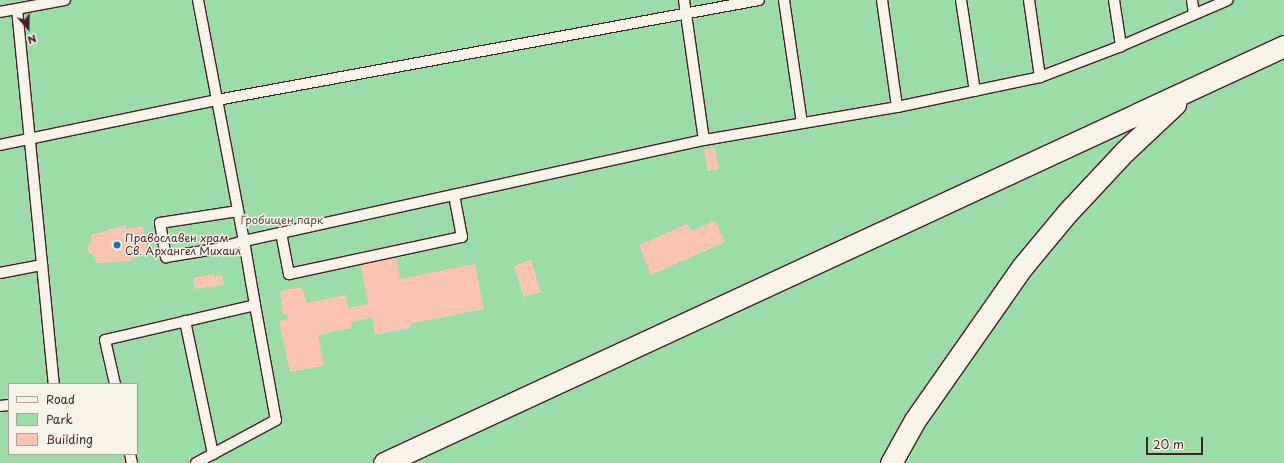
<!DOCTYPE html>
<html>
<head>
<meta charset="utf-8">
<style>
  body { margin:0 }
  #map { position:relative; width:1284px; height:463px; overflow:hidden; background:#f7f3e8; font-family:"Playpen Sans",sans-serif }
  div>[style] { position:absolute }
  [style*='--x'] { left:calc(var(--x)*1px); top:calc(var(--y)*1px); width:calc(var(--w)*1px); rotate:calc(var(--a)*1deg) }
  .green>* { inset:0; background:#9adda8 }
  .building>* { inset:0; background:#fcc4b0 }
  .roads { filter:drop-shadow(1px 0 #4a1f2b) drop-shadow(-1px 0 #4a1f2b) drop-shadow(0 1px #4a1f2b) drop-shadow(0 -1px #4a1f2b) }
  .lane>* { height:10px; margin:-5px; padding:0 5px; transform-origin:5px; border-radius:5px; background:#f7f3e8 }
  .street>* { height:21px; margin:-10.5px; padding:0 10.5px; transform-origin:10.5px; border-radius:10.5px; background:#f7f3e8 }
  .dots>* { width:11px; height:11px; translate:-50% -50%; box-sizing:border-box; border:2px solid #f7f3e8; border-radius:50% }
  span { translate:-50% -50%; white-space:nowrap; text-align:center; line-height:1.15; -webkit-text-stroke:3px #f7f3e8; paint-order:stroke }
  .park-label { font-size:11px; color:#5e4e4a }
  .poi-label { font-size:11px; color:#4a1f2b }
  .left { translate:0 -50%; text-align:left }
  .legend { position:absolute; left:8px; top:383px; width:130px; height:72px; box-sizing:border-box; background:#f7f3e8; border:1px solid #b29e9c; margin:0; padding:5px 7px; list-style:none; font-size:12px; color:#4a1f2b }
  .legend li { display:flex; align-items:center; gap:8px; height:20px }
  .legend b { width:20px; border:1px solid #b29e9c }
  .north { position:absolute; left:8px; top:8px; width:40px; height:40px; -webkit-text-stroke:3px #f7f3e8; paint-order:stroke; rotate:160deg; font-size:11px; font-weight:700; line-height:16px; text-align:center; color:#4a1f2b }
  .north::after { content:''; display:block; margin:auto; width:14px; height:18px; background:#4a1f2b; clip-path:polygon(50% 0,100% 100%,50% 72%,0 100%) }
  .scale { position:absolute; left:1146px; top:437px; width:57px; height:18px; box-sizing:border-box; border:2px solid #4a1f2b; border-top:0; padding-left:5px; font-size:12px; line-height:14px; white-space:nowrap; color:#4a1f2b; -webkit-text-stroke:3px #f7f3e8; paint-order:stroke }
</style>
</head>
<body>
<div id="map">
  <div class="green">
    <i style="clip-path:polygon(evenodd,0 0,1284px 0,1284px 463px,0 463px,0 0,9px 384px,137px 384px,137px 454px,9px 454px,9px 384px)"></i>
  </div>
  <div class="building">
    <i style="clip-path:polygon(715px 148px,719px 169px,708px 171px,704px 150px)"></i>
    <i style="clip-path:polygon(715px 221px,725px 242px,651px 275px,639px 245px,687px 224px,691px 231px)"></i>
    <i style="clip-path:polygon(126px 225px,126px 229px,143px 226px,148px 255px,131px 258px,132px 261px,96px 263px,95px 258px,87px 250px,92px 240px,91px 235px)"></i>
    <i style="clip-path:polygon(396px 258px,400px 279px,475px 264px,484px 309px,410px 324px,411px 328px,375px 335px,372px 318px,351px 322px,352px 328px,318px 335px,324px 366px,290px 372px,279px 321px,288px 319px,287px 314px,283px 315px,280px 291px,301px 287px,307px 303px,346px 295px,348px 308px,368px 304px,361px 265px)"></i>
    <i style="clip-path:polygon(531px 260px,541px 292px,524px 297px,514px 266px)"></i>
    <i style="clip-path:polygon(214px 274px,214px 277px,222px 275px,224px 285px,195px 289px,193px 278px)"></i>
  </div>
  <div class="roads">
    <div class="lane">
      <i style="--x:198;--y:0;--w:245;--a:79.2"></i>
      <i style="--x:244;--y:241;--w:471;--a:-12.4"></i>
      <i style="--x:684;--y:0;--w:141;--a:81.9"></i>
      <i style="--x:704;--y:140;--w:196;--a:-9.7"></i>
      <i style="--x:897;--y:107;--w:146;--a:-11.8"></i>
      <i style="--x:1040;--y:77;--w:87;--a:-20.9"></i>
      <i style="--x:1121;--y:46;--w:116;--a:-23.3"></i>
      <i style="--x:784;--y:0;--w:124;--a:81.7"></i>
      <i style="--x:882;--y:0;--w:108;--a:82"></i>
      <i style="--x:961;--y:0;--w:92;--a:81.3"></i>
      <i style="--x:1029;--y:0;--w:78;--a:81.9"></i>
      <i style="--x:1114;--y:0;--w:47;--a:81.3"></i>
      <i style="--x:1192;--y:0;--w:14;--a:82"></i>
      <i style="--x:17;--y:9;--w:377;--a:84.4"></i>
      <i style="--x:0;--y:12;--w:66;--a:-10.5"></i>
      <i style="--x:0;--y:145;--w:222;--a:-11.7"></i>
      <i style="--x:217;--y:100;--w:551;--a:-10.45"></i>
      <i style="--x:238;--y:211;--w:79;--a:171.3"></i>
      <i style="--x:160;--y:223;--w:35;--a:80"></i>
      <i style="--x:166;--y:257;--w:51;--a:-9.1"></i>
      <i style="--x:216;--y:249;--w:29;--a:-16"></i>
      <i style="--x:244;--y:241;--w:65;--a:80.2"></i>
      <i style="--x:281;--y:233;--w:42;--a:79"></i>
      <i style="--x:289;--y:274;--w:177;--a:-12.1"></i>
      <i style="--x:462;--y:237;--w:43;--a:-100.8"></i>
      <i style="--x:0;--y:273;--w:43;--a:-10.8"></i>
      <i style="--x:185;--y:321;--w:136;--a:78.1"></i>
      <i style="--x:115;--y:384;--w:45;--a:-102.8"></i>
      <i style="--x:105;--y:340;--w:154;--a:-13.1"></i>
      <i style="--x:255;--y:305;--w:117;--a:79.7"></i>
      <i style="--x:276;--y:420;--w:91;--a:151.7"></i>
      <i style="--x:0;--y:406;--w:9;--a:-6"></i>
      <i style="--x:130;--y:454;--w:9;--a:77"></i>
    </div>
    <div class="street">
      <i style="--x:384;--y:463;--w:992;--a:-24.86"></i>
      <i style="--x:891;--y:463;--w:49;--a:-60.8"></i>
      <i style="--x:915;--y:420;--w:188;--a:-55"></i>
      <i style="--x:1023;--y:266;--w:69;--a:-50.3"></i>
      <i style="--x:1067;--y:213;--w:85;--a:-46.9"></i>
      <i style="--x:1125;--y:151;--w:69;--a:-43.2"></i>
    </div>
  </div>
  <div class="dots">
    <i style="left:117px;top:245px;background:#1f6fb2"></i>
  </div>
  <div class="park-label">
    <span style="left:282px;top:220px">Гробищен парк</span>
  </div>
  <div class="poi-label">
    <span class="left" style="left:125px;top:245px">Православен храм<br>Св. Архангел Михаил</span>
  </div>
  <ul class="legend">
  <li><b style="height:5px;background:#f7f3e8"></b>Road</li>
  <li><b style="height:11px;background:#9adda8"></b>Park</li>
  <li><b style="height:11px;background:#fcc4b0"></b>Building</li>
  </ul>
  <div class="north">N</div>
  <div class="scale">20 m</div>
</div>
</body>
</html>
